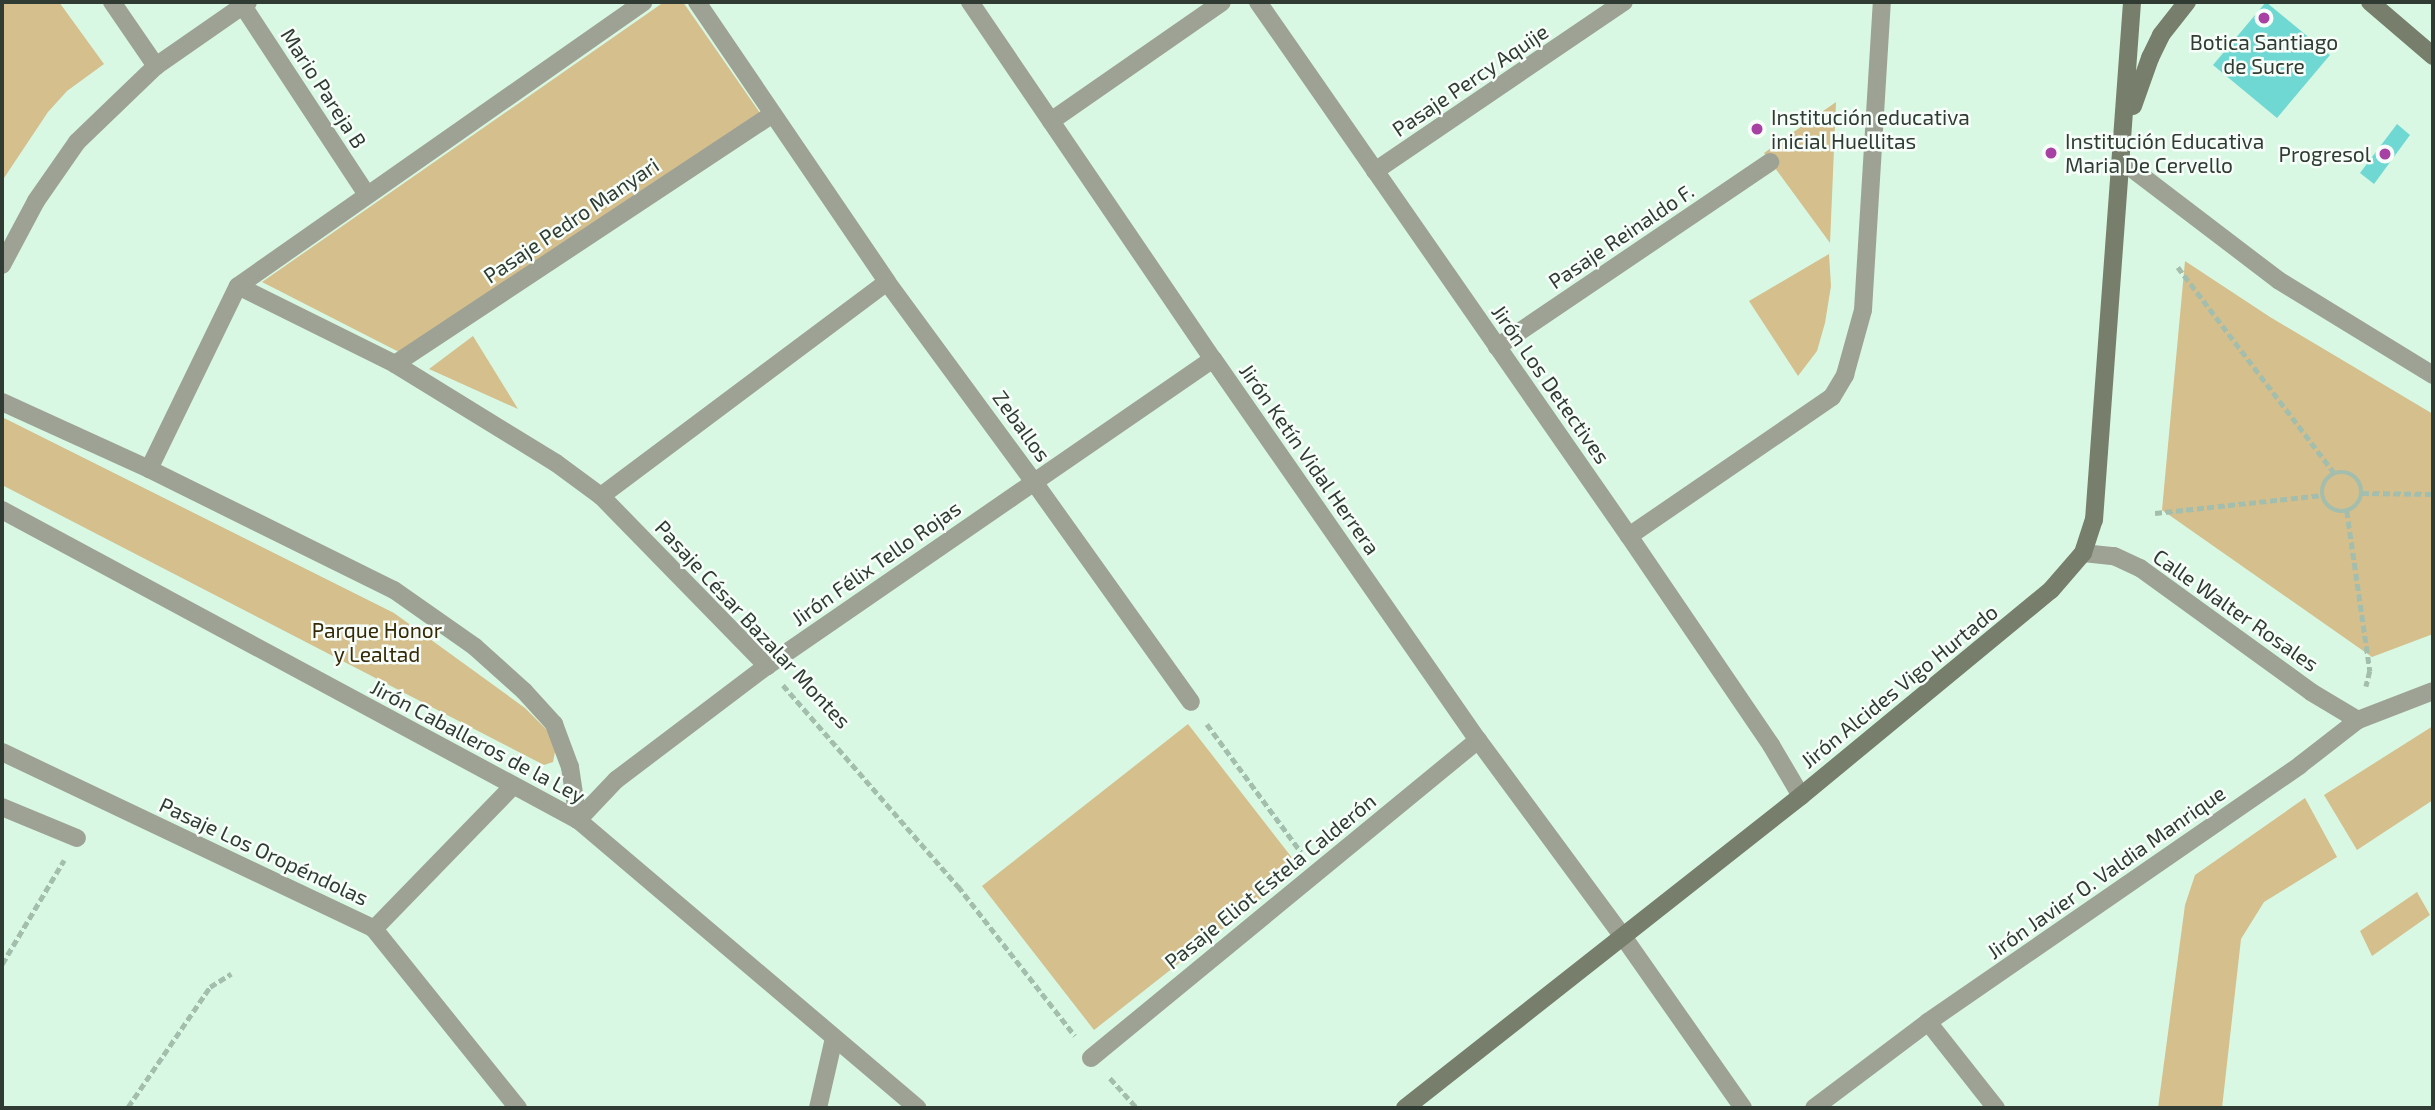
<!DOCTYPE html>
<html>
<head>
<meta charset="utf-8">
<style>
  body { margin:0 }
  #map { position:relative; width:2435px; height:1110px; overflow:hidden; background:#d8f8e3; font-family:"Exo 2",sans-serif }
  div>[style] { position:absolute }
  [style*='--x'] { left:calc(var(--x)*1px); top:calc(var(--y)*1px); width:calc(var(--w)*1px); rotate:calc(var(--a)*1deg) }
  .green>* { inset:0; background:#d4bf8d }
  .building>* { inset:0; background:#6fd8d3 }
  .path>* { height:4.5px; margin-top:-2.25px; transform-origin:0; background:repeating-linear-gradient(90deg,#a4bead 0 7px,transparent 0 10.5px) }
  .path>.ring { margin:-2.25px; padding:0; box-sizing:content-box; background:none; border:4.5px solid #a4bead; border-radius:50% }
  .lane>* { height:18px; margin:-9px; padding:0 9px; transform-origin:9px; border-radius:9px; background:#9ea295 }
  .street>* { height:18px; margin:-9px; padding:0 9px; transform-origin:9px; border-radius:9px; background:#9ea295 }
  .secondary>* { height:18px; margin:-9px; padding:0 9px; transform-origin:9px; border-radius:9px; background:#777e6b }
  .dots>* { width:19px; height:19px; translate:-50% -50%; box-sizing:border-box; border:4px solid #f7fef9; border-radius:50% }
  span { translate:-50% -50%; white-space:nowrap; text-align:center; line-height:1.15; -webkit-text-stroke:5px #f7fef9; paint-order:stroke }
  .poi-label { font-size:21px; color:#2f3b33 }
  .left { translate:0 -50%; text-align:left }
  .right { translate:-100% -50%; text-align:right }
  .street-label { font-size:21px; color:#2f3b33 }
  .park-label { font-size:21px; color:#362907 }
  .frame { position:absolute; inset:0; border:4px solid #2f3b33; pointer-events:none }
</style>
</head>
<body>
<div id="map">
  <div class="green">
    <i style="clip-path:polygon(2px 2px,59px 2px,104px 64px,67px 91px,48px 112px,2px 181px)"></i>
    <i style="clip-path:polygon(664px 2px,683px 2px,760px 113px,399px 352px,262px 282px)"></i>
    <i style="clip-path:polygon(1836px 102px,1830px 243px,1764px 153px)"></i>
    <i style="clip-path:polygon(1829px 254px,1831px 286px,1825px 323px,1817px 351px,1798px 376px,1749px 301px)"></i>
    <i style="clip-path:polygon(2185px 261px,2270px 317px,2433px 414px,2433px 634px,2372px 657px,2162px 510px)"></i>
    <i style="clip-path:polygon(473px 336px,518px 409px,429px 369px)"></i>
    <i style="clip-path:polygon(2px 417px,394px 613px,525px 708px,551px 734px,556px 747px,553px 762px,544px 765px,2px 485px)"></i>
    <i style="clip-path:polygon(1188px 724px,1300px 868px,1094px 1030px,982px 886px)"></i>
    <i style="clip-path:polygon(2433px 726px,2433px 800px,2357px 850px,2324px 795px)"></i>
    <i style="clip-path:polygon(2305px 798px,2337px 857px,2264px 902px,2241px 939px,2222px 1108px,2158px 1108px,2185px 905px,2195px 875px)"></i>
    <i style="clip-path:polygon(2417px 892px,2430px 915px,2372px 956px,2360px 931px)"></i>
  </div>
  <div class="building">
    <i style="clip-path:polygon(2266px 2px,2330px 55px,2277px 118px,2213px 65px)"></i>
    <i style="clip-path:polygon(2397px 124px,2410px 135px,2374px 184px,2360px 173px)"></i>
  </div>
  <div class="path">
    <i style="--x:2178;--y:267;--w:260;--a:52.8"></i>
    <i class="ring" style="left:2322px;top:472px;width:35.5px;height:35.5px"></i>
    <i style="--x:2362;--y:493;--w:71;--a:0.8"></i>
    <i style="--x:2347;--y:511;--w:162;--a:81.8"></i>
    <i style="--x:2370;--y:671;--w:16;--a:104"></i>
    <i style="--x:2155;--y:513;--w:169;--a:-6.1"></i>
    <i style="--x:783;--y:685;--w:267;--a:49"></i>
    <i style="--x:958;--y:886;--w:190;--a:52"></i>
    <i style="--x:1207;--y:724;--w:159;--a:53.7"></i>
    <i style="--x:2;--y:964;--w:121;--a:-59.2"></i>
    <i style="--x:1110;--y:1078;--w:40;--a:48"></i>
    <i style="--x:130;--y:1108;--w:2;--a:-153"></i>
    <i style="--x:128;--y:1107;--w:145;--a:-55.7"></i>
    <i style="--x:210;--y:987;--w:25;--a:-32"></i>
  </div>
  <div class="lane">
    <i style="--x:1034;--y:482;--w:270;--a:54.5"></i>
    <i style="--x:818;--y:1108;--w:72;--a:-77.1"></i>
  </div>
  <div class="street">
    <i style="--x:112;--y:2;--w:78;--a:55.5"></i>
    <i style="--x:697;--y:2;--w:338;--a:55.8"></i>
    <i style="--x:887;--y:282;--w:248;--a:53.7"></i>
    <i style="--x:970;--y:2;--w:432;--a:55.8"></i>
    <i style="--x:1213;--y:359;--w:464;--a:55.2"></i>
    <i style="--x:1478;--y:740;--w:242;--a:53.6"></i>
    <i style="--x:1622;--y:935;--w:211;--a:55"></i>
    <i style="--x:1258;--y:2;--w:650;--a:55.21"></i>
    <i style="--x:1629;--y:536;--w:253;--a:55.8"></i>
    <i style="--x:1771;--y:745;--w:59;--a:59.5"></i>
    <i style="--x:243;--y:6;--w:226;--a:56.7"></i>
    <i style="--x:1051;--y:121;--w:208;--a:-34.8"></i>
    <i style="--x:2122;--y:161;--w:196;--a:37.3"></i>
    <i style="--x:2278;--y:280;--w:182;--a:31.5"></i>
    <i style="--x:1375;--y:171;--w:301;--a:-34.2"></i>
    <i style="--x:2;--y:265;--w:72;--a:-62"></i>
    <i style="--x:36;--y:201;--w:72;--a:-55.2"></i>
    <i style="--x:77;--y:142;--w:110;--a:-43.9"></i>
    <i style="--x:156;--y:66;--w:112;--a:-34.8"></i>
    <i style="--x:238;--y:286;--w:175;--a:26.4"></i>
    <i style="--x:395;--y:364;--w:189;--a:31.6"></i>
    <i style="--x:556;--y:463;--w:56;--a:36.3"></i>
    <i style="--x:601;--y:496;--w:238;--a:45.7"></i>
    <i style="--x:1497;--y:347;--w:330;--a:-34.1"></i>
    <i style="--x:395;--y:364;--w:453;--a:-33.5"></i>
    <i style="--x:2;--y:402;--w:162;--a:24.5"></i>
    <i style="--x:149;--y:469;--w:273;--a:26.3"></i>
    <i style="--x:394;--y:590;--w:99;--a:35.1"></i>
    <i style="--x:475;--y:647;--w:66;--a:41.9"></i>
    <i style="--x:524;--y:691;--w:45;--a:47.7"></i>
    <i style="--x:554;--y:724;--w:46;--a:69.6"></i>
    <i style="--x:570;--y:767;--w:54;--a:81.4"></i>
    <i style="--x:149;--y:469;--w:203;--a:-64.1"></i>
    <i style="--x:238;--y:286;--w:495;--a:-35"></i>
    <i style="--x:601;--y:496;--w:357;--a:-36.8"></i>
    <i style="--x:2;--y:510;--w:654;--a:28.29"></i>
    <i style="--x:578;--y:820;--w:445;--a:40.3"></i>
    <i style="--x:1629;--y:536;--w:246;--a:-34.4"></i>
    <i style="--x:1832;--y:397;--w:26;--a:-59"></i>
    <i style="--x:1845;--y:375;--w:67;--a:-74.5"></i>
    <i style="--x:1863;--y:310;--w:309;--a:-86.5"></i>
    <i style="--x:2083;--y:553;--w:31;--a:6"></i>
    <i style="--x:2114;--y:556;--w:29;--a:25"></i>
    <i style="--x:2140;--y:568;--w:211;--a:35.9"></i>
    <i style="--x:2311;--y:692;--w:55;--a:30.8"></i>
    <i style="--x:2;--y:752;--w:412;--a:25.4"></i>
    <i style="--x:374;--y:929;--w:230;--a:51.2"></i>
    <i style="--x:2;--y:807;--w:81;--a:22.5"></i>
    <i style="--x:578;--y:820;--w:55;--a:-46.5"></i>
    <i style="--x:616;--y:780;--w:189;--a:-37.1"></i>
    <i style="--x:767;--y:666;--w:541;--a:-34.54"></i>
    <i style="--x:374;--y:929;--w:199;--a:-45.8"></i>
    <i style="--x:1928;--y:1022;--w:110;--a:51.7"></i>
    <i style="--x:1091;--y:1058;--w:501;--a:-39.41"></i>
    <i style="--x:1814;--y:1108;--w:143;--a:-37"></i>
    <i style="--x:1928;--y:1022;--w:452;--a:-34.6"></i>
    <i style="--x:2300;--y:765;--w:73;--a:-37.8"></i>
    <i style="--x:2358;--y:720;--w:80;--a:-21.1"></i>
  </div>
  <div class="secondary">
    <i style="--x:2370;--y:2;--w:83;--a:40.6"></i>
    <i style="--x:2133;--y:106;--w:51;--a:-70.5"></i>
    <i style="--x:2150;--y:58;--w:25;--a:-64"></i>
    <i style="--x:2161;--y:35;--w:42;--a:-51.8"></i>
    <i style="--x:1405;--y:1108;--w:504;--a:-38.23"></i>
    <i style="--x:1801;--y:796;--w:324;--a:-39.5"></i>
    <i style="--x:2051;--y:590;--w:49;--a:-49.1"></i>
    <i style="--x:2083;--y:553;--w:35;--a:-72"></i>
    <i style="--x:2094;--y:520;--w:519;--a:-85.8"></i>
  </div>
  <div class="dots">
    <i style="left:2264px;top:18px;background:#a841a4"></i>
    <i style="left:1757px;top:129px;background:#a841a4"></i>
    <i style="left:2051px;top:153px;background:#a841a4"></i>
    <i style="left:2385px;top:154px;background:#a841a4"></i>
  </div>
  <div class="poi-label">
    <span style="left:2264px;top:54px">Botica Santiago<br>de Sucre</span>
    <span class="left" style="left:1771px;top:129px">Institución educativa<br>inicial Huellitas</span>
    <span class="left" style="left:2065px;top:153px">Institución Educativa<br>Maria De Cervello</span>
    <span class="right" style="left:2371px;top:154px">Progresol</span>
  </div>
  <div class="street-label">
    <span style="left:1470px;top:80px;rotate:-34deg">Pasaje Percy Aquije</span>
    <span style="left:324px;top:88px;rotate:57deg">Mario Pareja B</span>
    <span style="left:571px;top:220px;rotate:-34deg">Pasaje Pedro Manyari</span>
    <span style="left:1621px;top:236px;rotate:-34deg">Pasaje Reinaldo F.</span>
    <span style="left:1551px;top:384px;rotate:55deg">Jirón Los Detectives</span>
    <span style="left:1022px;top:426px;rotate:54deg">Zeballos</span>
    <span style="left:1310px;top:459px;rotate:55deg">Jirón Ketín Vidal Herrera</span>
    <span style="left:876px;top:563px;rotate:-35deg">Jirón Félix Tello Rojas</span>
    <span style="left:2236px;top:610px;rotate:35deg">Calle Walter Rosales</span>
    <span style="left:753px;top:624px;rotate:47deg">Pasaje César Bazalar Montes</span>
    <span style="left:1899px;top:686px;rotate:-39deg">Jirón Alcides Vigo Hurtado</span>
    <span style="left:478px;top:741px;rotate:28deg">Jirón Caballeros de la Ley</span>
    <span style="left:264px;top:851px;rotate:25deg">Pasaje Los Oropéndolas</span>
    <span style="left:2106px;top:872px;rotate:-35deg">Jirón Javier O. Valdia Manrique</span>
    <span style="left:1270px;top:881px;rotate:-39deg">Pasaje Eliot Estela Calderón</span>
  </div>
  <div class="park-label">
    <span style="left:377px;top:642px">Parque Honor<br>y Lealtad</span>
  </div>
  <div class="frame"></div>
</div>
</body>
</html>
